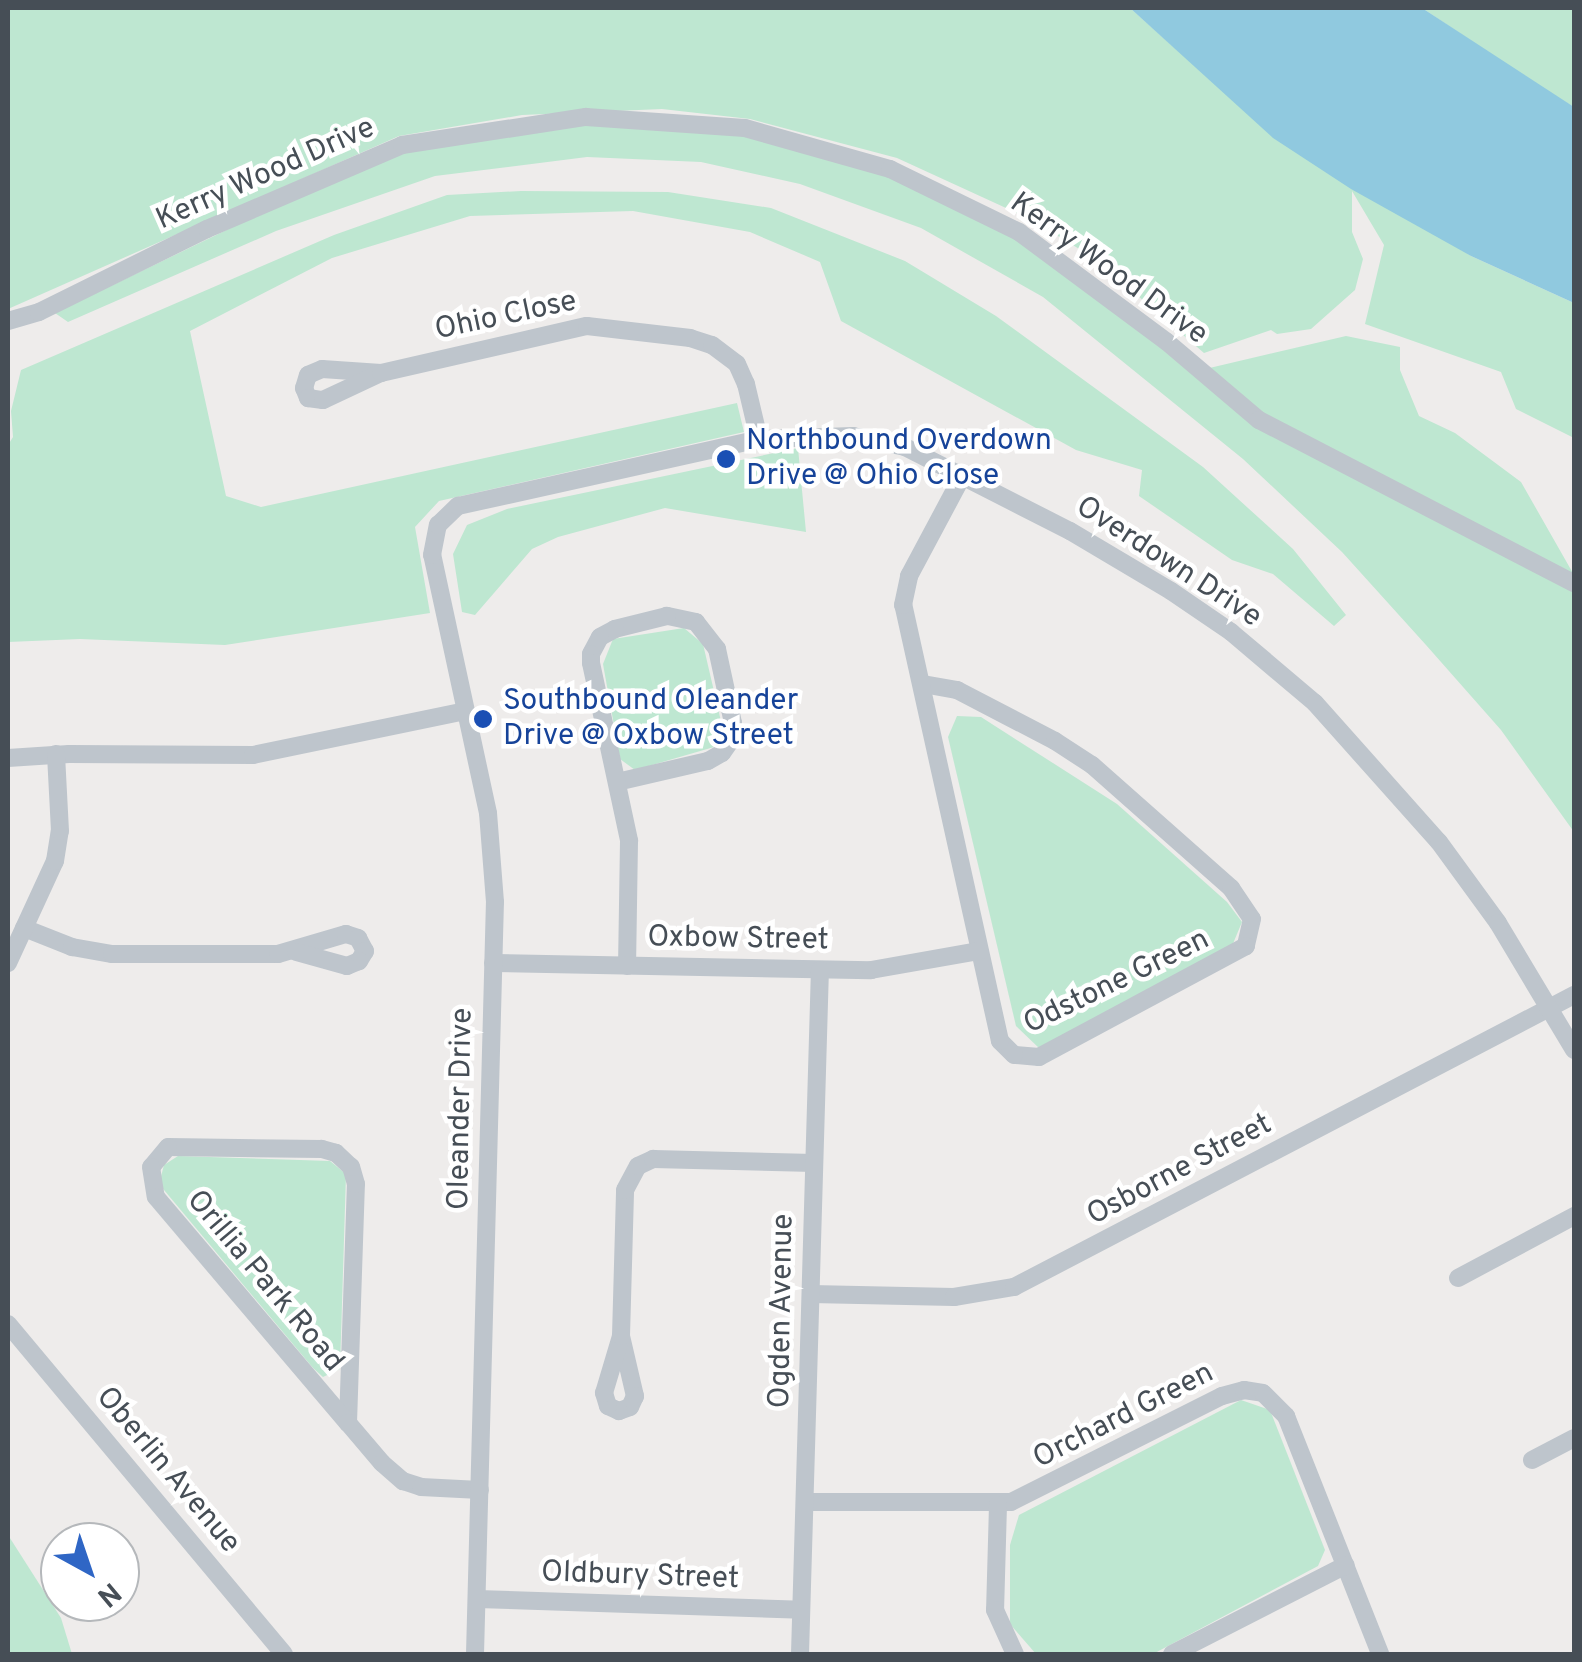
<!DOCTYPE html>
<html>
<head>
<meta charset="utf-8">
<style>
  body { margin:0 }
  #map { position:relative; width:1582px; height:1662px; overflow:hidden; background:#eeeceb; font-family:Overpass,sans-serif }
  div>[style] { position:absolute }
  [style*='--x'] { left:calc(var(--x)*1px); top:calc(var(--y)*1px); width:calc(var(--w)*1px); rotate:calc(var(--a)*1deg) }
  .green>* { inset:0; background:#bee7d1 }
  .water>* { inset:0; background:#90c9df }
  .minor>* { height:18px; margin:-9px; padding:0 9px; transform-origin:9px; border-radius:9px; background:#bec5cc }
  .dots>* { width:28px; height:28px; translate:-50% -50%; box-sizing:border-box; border:5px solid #fff; border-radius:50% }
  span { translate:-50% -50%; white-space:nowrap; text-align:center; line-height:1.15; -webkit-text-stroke:9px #fff; paint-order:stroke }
  .street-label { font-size:30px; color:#464e56 }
  .transit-label { font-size:30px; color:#164399 }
  .left { translate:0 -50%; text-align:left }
  .frame { position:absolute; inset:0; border:10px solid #464e56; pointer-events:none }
  .north { position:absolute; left:40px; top:1522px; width:100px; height:100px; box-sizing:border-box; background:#fff; border:2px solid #b5b8bb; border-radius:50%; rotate:140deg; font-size:28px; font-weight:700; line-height:40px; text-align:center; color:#464e56 }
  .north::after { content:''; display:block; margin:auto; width:35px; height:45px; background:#2f66c5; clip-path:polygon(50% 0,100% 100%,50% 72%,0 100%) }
</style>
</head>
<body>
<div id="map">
  <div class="green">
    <i style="clip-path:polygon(8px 8px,1130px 8px,1178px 51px,1471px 256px,1574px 303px,1574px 438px,1516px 409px,1501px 372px,1365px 324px,1384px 245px,1352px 191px,1352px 232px,1363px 259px,1355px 290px,1311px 329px,1277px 334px,1271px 330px,1204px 353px,1094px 258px,1030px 219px,897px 158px,750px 119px,662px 109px,522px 115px,399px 136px,8px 309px)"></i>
    <i style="clip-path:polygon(1422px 8px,1574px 8px,1574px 107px,1543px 89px)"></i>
    <i style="clip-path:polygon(586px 117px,745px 128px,890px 169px,1019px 232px,1201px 370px,1346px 336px,1400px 347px,1400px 370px,1419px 416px,1455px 433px,1521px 482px,1574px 575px,1574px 832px,1501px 730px,1426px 645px,1342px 552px,1243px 459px,1043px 297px,921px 228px,800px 184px,701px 162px,587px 157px,435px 176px,276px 231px,68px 322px,55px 313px,402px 145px)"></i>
    <i style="clip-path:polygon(521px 191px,668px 192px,771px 208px,905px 261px,996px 316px,1203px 467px,1293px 549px,1346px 615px,1334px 626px,1273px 574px,1232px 560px,1139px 496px,1142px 470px,1076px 450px,841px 321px,820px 262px,750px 232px,633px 211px,470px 216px,332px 258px,190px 331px,226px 496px,261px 507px,737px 403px,744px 432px,439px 501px,415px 527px,430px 613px,225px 645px,80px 639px,8px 642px,8px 445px,13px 437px,11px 411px,21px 370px,334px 235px,447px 195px)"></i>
    <i style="clip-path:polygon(798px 448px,806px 532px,665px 508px,558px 537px,532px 549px,475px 615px,462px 612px,453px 554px,467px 525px,507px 509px)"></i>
    <i style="clip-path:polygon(684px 628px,703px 644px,723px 730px,714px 747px,635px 770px,620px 759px,603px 664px,613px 639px)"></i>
    <i style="clip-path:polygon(957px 716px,981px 717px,1117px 804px,1227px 902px,1242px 922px,1232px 946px,1040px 1049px,1016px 1026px,948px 737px)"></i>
    <i style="clip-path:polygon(178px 1156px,330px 1161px,346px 1174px,340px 1369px,323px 1377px,313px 1368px,159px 1184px,164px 1165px)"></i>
    <i style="clip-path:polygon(1241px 1400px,1270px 1410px,1325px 1550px,1318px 1566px,1153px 1654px,1036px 1654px,1010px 1624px,1010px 1545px,1019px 1515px)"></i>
    <i style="clip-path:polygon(8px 1535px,61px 1618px,72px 1654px,8px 1654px)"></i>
  </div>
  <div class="water">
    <i style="clip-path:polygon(1130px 8px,1422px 8px,1574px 107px,1574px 303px,1471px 256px,1351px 189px,1273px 138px)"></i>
  </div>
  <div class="minor">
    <i style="--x:8;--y:321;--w:32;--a:-16"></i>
    <i style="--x:39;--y:312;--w:187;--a:-26.3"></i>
    <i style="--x:207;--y:229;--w:212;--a:-23.3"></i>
    <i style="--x:402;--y:145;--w:186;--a:-8.7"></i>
    <i style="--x:586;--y:117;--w:159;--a:4"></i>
    <i style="--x:745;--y:128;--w:151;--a:15.8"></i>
    <i style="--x:890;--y:169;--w:144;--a:26"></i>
    <i style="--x:1019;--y:232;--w:184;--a:36.6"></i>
    <i style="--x:1167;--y:342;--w:121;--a:40.3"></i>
    <i style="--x:1259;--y:420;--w:355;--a:27.4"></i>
    <i style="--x:381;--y:373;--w:59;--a:-176.1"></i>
    <i style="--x:322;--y:369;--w:15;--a:157"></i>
    <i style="--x:308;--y:375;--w:14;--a:107"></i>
    <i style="--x:304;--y:388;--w:11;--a:68"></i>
    <i style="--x:308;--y:398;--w:15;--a:8"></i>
    <i style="--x:323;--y:400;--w:64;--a:-25"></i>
    <i style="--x:381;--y:373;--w:211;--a:-12.9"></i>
    <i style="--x:587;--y:326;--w:104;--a:6.6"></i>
    <i style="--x:690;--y:338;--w:23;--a:18"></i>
    <i style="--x:712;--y:345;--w:31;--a:37"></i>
    <i style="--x:737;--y:364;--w:22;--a:66"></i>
    <i style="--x:746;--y:384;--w:57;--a:76.7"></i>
    <i style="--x:923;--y:684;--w:35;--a:10"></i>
    <i style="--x:957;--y:690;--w:110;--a:27.5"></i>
    <i style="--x:1055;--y:741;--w:44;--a:33"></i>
    <i style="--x:1092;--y:765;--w:186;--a:41.5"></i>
    <i style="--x:1231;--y:888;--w:37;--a:56"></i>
    <i style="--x:1252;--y:919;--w:28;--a:103"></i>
    <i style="--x:1246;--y:946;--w:235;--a:151.8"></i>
    <i style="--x:1039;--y:1057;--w:25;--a:-175"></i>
    <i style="--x:1014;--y:1055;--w:20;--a:-135"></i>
    <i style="--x:1000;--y:1041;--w:447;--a:-102.5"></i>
    <i style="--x:903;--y:605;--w:30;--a:-78"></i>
    <i style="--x:909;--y:576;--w:115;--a:-61.9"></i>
    <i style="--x:8;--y:758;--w:61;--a:-3.8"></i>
    <i style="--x:69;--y:754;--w:184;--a:0.3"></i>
    <i style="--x:253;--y:755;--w:217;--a:-11.7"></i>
    <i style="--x:617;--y:782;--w:93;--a:-13"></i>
    <i style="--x:708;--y:761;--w:16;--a:-30"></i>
    <i style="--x:722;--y:753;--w:16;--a:-55"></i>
    <i style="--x:731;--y:740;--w:17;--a:-83"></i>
    <i style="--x:733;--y:723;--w:76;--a:-102.2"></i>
    <i style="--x:717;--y:649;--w:34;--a:-128"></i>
    <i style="--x:696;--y:622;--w:30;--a:-168"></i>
    <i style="--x:667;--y:616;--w:54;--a:166"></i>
    <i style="--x:615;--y:629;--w:17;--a:152"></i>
    <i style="--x:600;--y:637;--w:19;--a:118"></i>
    <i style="--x:591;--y:654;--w:9;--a:90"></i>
    <i style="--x:591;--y:663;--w:182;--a:77.9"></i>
    <i style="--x:629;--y:841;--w:125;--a:90.9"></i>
    <i style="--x:24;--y:928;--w:52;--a:21.6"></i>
    <i style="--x:72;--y:947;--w:41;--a:9.9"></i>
    <i style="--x:112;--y:954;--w:166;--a:0"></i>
    <i style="--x:278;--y:954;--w:71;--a:-16.4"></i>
    <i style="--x:346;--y:934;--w:13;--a:18"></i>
    <i style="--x:358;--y:938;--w:15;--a:62"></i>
    <i style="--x:365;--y:951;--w:12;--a:121"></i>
    <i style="--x:359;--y:961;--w:13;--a:157"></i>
    <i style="--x:347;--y:966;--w:53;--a:-164.6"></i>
    <i style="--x:8;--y:963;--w:112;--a:-65.3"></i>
    <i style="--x:55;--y:861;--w:30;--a:-81"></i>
    <i style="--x:60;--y:831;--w:77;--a:-93"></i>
    <i style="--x:493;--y:963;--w:378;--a:1.1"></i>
    <i style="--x:871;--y:970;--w:110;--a:-10"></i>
    <i style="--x:1458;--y:1278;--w:132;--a:-28.1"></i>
    <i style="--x:811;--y:1294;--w:143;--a:1.2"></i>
    <i style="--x:954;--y:1297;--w:61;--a:-9.5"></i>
    <i style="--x:1014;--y:1287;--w:632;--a:-27.54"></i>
    <i style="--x:8;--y:1324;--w:430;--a:50.1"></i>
    <i style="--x:621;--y:1336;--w:62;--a:76.9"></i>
    <i style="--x:635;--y:1396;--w:12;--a:114"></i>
    <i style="--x:630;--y:1407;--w:12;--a:160"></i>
    <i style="--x:619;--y:1411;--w:12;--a:-156"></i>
    <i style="--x:608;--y:1406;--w:14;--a:-107"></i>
    <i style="--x:604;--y:1393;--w:59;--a:-73.4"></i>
    <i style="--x:621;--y:1336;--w:146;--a:-88.4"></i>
    <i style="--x:625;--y:1190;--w:27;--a:-62"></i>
    <i style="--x:638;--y:1166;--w:17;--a:-25"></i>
    <i style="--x:653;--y:1159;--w:161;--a:1.4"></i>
    <i style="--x:348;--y:1423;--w:239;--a:-88.1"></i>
    <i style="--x:356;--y:1184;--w:18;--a:-106"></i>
    <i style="--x:351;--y:1167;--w:21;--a:-137"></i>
    <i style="--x:336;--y:1153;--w:15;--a:-164"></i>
    <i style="--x:322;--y:1149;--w:154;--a:-179.3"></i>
    <i style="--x:168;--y:1147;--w:26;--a:130"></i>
    <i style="--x:151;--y:1167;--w:30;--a:81"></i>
    <i style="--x:156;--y:1197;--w:297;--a:49.7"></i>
    <i style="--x:348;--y:1423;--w:52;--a:49.6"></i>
    <i style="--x:382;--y:1463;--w:28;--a:41"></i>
    <i style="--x:403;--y:1481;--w:19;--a:18"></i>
    <i style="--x:421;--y:1487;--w:59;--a:2.9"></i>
    <i style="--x:1532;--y:1460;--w:47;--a:-27.6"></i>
    <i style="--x:806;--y:1502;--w:205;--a:0"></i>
    <i style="--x:1011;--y:1502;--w:236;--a:-26.7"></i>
    <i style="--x:1222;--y:1396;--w:23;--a:-15"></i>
    <i style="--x:1244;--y:1390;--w:19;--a:9"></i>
    <i style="--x:1263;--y:1393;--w:33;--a:45"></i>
    <i style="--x:1286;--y:1416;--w:256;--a:68.4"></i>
    <i style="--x:998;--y:1505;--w:105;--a:91.6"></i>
    <i style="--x:995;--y:1610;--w:48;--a:65.6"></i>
    <i style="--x:477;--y:1599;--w:324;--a:1.9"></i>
    <i style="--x:475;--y:1654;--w:752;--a:-88.48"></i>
    <i style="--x:495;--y:902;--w:89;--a:-94.5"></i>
    <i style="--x:488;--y:813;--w:264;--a:-102.2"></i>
    <i style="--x:432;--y:555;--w:31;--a:-79"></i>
    <i style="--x:438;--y:525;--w:28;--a:-44"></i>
    <i style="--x:458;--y:506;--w:308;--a:-12.5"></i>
    <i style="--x:759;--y:439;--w:94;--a:-1.8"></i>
    <i style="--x:853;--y:436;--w:53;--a:11.9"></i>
    <i style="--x:905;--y:447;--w:185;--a:27"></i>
    <i style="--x:1070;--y:531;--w:117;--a:30.7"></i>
    <i style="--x:1171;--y:591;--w:73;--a:34.3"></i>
    <i style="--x:1231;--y:632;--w:110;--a:40.2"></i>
    <i style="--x:1315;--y:703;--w:186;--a:48.3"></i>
    <i style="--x:1439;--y:842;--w:100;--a:53.9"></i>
    <i style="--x:1498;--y:923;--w:148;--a:59.1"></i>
    <i style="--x:800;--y:1654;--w:684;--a:-88.33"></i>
    <i style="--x:1172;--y:1654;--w:195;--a:-27.1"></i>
  </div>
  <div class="dots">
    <i style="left:726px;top:459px;background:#1a4fb4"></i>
    <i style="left:483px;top:719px;background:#1a4fb4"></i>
  </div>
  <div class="street-label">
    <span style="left:266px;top:175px;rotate:-24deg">Kerry Wood Drive</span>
    <span style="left:1108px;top:270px;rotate:36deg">Kerry Wood Drive</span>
    <span style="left:506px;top:317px;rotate:-12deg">Ohio Close</span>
    <span style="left:1168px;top:563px;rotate:33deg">Overdown Drive</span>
    <span style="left:738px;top:940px;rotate:1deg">Oxbow Street</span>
    <span style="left:1117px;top:983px;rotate:-26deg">Odstone Green</span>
    <span style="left:462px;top:1109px;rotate:-89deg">Oleander Drive</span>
    <span style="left:1180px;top:1171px;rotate:-28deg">Osborne Street</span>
    <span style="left:264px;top:1282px;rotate:50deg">Orillia Park Road</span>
    <span style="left:783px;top:1311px;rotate:-89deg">Ogden Avenue</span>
    <span style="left:1124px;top:1417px;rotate:-27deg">Orchard Green</span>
    <span style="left:167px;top:1471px;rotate:50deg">Oberlin Avenue</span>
    <span style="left:640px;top:1577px;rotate:2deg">Oldbury Street</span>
  </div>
  <div class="transit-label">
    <span class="left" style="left:746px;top:459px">Northbound Overdown<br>Drive @ Ohio Close</span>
    <span class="left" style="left:503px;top:719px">Southbound Oleander<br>Drive @ Oxbow Street</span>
  </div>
  <div class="frame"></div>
  <div class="north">N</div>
</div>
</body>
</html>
